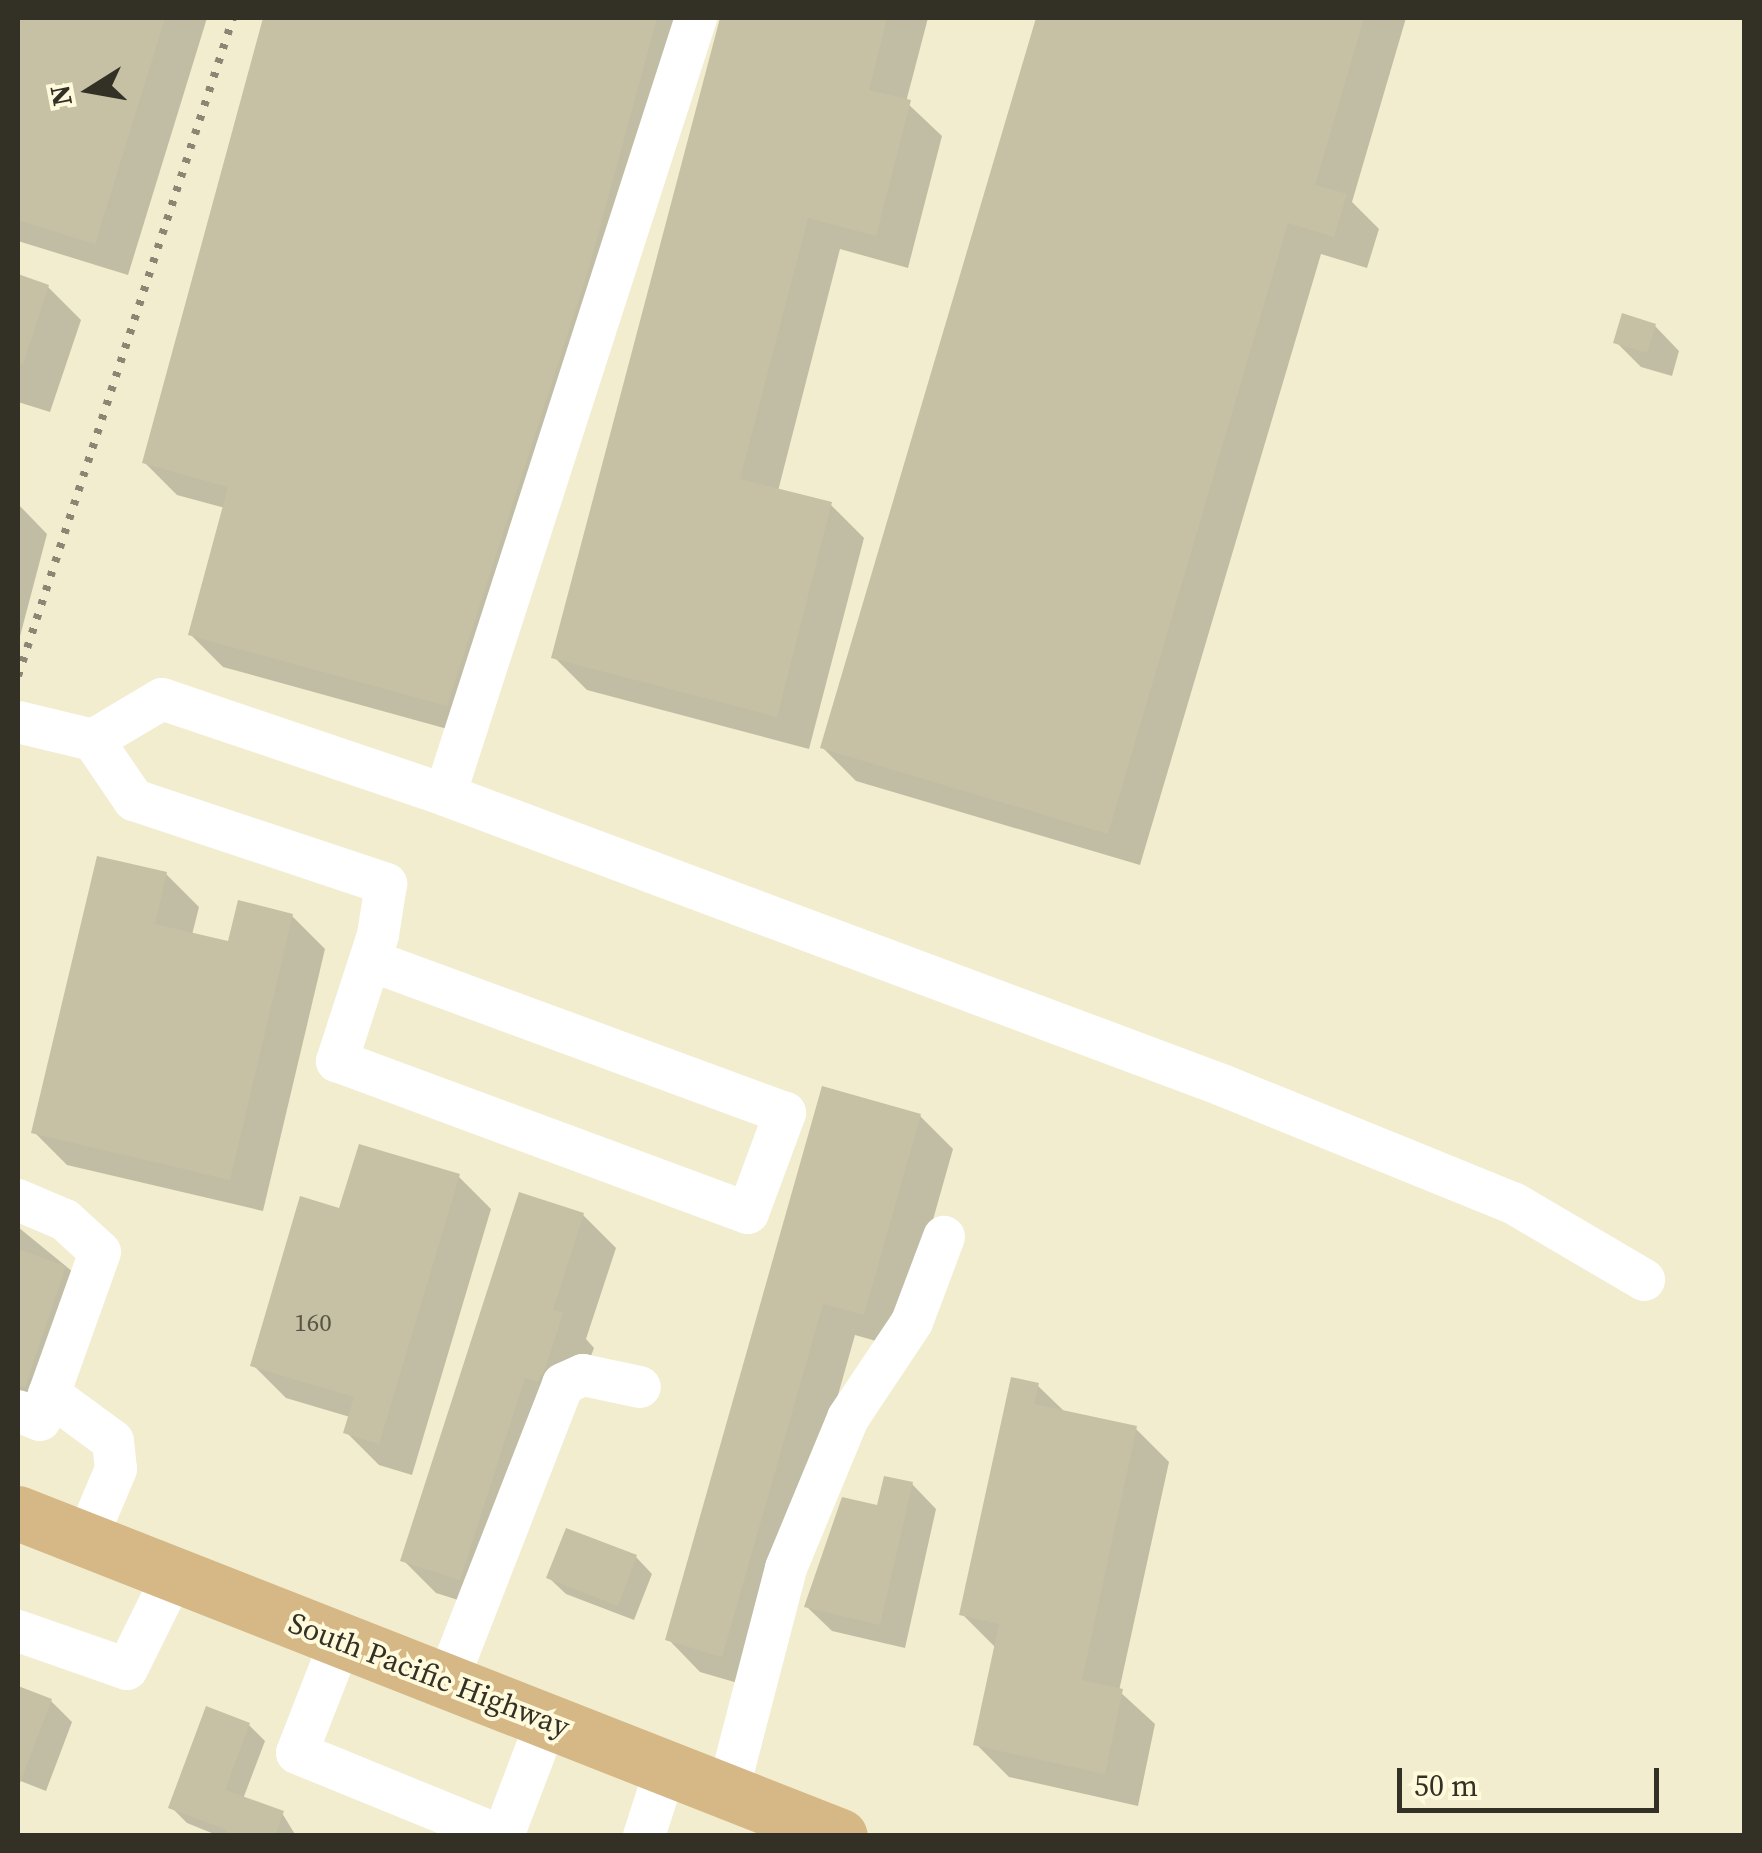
<!DOCTYPE html>
<html>
<head>
<meta charset="utf-8">
<style>
  body { margin:0 }
  #map { position:relative; width:1762px; height:1853px; overflow:hidden; background:#f2edcf; font-family:"Source Serif 4",serif }
  div>[style] { position:absolute }
  [style*='--x'] { left:calc(var(--x)*1px); top:calc(var(--y)*1px); width:calc(var(--w)*1px); rotate:calc(var(--a)*1deg) }
  .shadow>* { inset:0; background:#0003 }
  .building>* { inset:0; background:#c6c1a4 }
  .minor>* { height:42px; margin:-21px; padding:0 21px; transform-origin:21px; border-radius:21px; background:#fff }
  .major>* { height:55px; margin:-27.5px; padding:0 27.5px; transform-origin:27.5px; border-radius:27.5px; background:#d6b886 }
  .rail>* { height:8px; margin-top:-4px; transform-origin:0; background:repeating-linear-gradient(90deg,#8a8673 0 5px,transparent 0 15px) }
  span { translate:-50% -50%; white-space:nowrap; text-align:center; line-height:1.15; -webkit-text-stroke:8px #fffadc; paint-order:stroke }
  .number-label { font-size:25px; color:#585546 }
  .number-label span { -webkit-text-stroke-width:0 }
  .street-label { font-size:30px; color:#333126 }
  .frame { position:absolute; inset:0; border:20px solid #333126; pointer-events:none }
  .north { position:absolute; left:40px; top:40px; width:100px; height:100px; -webkit-text-stroke:8px #fffadc; paint-order:stroke; rotate:259deg; font-size:28px; font-weight:700; line-height:40px; text-align:center; color:#333126 }
  .north::after { content:''; display:block; margin:auto; width:35px; height:45px; background:#333126; clip-path:polygon(50% 0,100% 100%,50% 72%,0 100%) }
  .scale { position:absolute; left:1397px; top:1768px; width:262px; height:45px; box-sizing:border-box; border:5px solid #333126; border-top:0; padding-left:12px; font-size:30px; line-height:35px; white-space:nowrap; color:#333126; -webkit-text-stroke:8px #fffadc; paint-order:stroke }
</style>
</head>
<body>
<div id="map">
  <div class="shadow">
    <i style="clip-path:polygon(18px 18px,207px 18px,128px 275px,18px 241px)"></i>
    <i style="clip-path:polygon(265px 18px,678px 18px,480px 738px,223px 667px,190px 634px,225px 508px,177px 495px,144px 462px)"></i>
    <i style="clip-path:polygon(724px 18px,928px 18px,906px 102px,942px 136px,908px 268px,840px 249px,778px 491px,831px 505px,864px 538px,809px 749px,587px 690px,554px 657px)"></i>
    <i style="clip-path:polygon(1039px 18px,1406px 18px,1352px 202px,1379px 229px,1367px 268px,1321px 254px,1140px 865px,856px 781px,823px 748px)"></i>
    <i style="clip-path:polygon(18px 277px,48px 287px,81px 320px,50px 412px,18px 402px)"></i>
    <i style="clip-path:polygon(1655px 326px,1679px 351px,1672px 376px,1641px 367px,1616px 342px)"></i>
    <i style="clip-path:polygon(18px 504px,47px 534px,18px 644px)"></i>
    <i style="clip-path:polygon(166px 874px,199px 907px,192px 935px,230px 944px,292px 916px,325px 949px,263px 1211px,67px 1165px,34px 1132px)"></i>
    <i style="clip-path:polygon(823px 1089px,920px 1116px,953px 1149px,897px 1347px,855px 1335px,755px 1688px,700px 1672px,668px 1639px)"></i>
    <i style="clip-path:polygon(458px 1176px,491px 1209px,412px 1475px,379px 1465px,346px 1432px,350px 1417px,286px 1398px,253px 1365px,341px 1211px)"></i>
    <i style="clip-path:polygon(583px 1215px,616px 1248px,586px 1339px,594px 1348px,493px 1611px,436px 1593px,403px 1560px)"></i>
    <i style="clip-path:polygon(18px 1227px,73px 1272px,60px 1412px,18px 1398px)"></i>
    <i style="clip-path:polygon(1037px 1385px,1066px 1413px,1136px 1429px,1169px 1462px,1119px 1691px,1155px 1724px,1138px 1806px,1009px 1777px,976px 1744px,996px 1648px,962px 1614px)"></i>
    <i style="clip-path:polygon(912px 1484px,936px 1509px,905px 1648px,832px 1631px,807px 1607px,879px 1508px)"></i>
    <i style="clip-path:polygon(636px 1557px,652px 1574px,634px 1620px,566px 1594px,549px 1578px)"></i>
    <i style="clip-path:polygon(18px 1688px,51px 1701px,72px 1722px,46px 1791px,18px 1780px)"></i>
    <i style="clip-path:polygon(249px 1725px,265px 1741px,243px 1799px,282px 1813px,296px 1836px,219px 1836px,187px 1823px,171px 1807px)"></i>
  </div>
  <div class="building">
    <i style="clip-path:polygon(18px 18px,165px 18px,95px 244px,18px 220px)"></i>
    <i style="clip-path:polygon(263px 18px,657px 18px,589px 268px,447px 706px,188px 635px,228px 487px,142px 463px)"></i>
    <i style="clip-path:polygon(720px 18px,887px 18px,869px 90px,911px 100px,876px 236px,808px 218px,740px 479px,832px 502px,777px 717px,551px 658px)"></i>
    <i style="clip-path:polygon(1036px 18px,1364px 18px,1315px 185px,1347px 194px,1334px 237px,1288px 223px,1108px 834px,820px 748px)"></i>
    <i style="clip-path:polygon(18px 274px,49px 285px,23px 364px,18px 363px)"></i>
    <i style="clip-path:polygon(1622px 313px,1656px 324px,1647px 353px,1613px 343px)"></i>
    <i style="clip-path:polygon(97px 856px,167px 872px,155px 924px,228px 941px,238px 900px,293px 914px,230px 1180px,31px 1133px)"></i>
    <i style="clip-path:polygon(822px 1086px,921px 1114px,864px 1315px,823px 1304px,722px 1657px,665px 1640px)"></i>
    <i style="clip-path:polygon(359px 1144px,460px 1174px,379px 1444px,343px 1433px,354px 1397px,250px 1366px,300px 1196px,339px 1208px)"></i>
    <i style="clip-path:polygon(519px 1192px,584px 1213px,553px 1310px,563px 1313px,545px 1369px,537px 1382px,525px 1378px,460px 1580px,400px 1561px)"></i>
    <i style="clip-path:polygon(18px 1249px,66px 1266px,25px 1387px,18px 1386px)"></i>
    <i style="clip-path:polygon(1011px 1377px,1039px 1383px,1034px 1404px,1137px 1426px,1082px 1680px,1123px 1689px,1105px 1774px,973px 1745px,999px 1624px,959px 1615px)"></i>
    <i style="clip-path:polygon(884px 1476px,913px 1482px,880px 1625px,804px 1607px,842px 1497px,877px 1505px)"></i>
    <i style="clip-path:polygon(566px 1528px,637px 1555px,618px 1606px,546px 1578px)"></i>
    <i style="clip-path:polygon(18px 1686px,52px 1699px,20px 1783px,18px 1783px)"></i>
    <i style="clip-path:polygon(206px 1706px,250px 1723px,225px 1790px,284px 1811px,275px 1836px,225px 1836px,227px 1830px,168px 1808px)"></i>
  </div>
  <div class="minor">
    <i style="--x:18;--y:722;--w:77;--a:13.5"></i>
    <i style="--x:93;--y:740;--w:80;--a:-30.7"></i>
    <i style="--x:162;--y:699;--w:299;--a:18.7"></i>
    <i style="--x:445;--y:795;--w:829;--a:20.47"></i>
    <i style="--x:1222;--y:1085;--w:314;--a:22.1"></i>
    <i style="--x:1513;--y:1203;--w:152;--a:30.4"></i>
    <i style="--x:93;--y:740;--w:73;--a:55.7"></i>
    <i style="--x:134;--y:800;--w:266;--a:18.4"></i>
    <i style="--x:386;--y:884;--w:52;--a:98.9"></i>
    <i style="--x:378;--y:935;--w:133;--a:108"></i>
    <i style="--x:337;--y:1061;--w:438;--a:20.3"></i>
    <i style="--x:748;--y:1213;--w:107;--a:-69.7"></i>
    <i style="--x:785;--y:1113;--w:442;--a:-159.8"></i>
    <i style="--x:445;--y:795;--w:817;--a:-72.1"></i>
    <i style="--x:18;--y:1200;--w:51;--a:23.1"></i>
    <i style="--x:65;--y:1220;--w:47;--a:42.4"></i>
    <i style="--x:100;--y:1252;--w:178;--a:109.7"></i>
    <i style="--x:40;--y:1420;--w:24;--a:-158"></i>
    <i style="--x:49;--y:1394;--w:79;--a:36.3"></i>
    <i style="--x:113;--y:1441;--w:28;--a:84"></i>
    <i style="--x:116;--y:1469;--w:77;--a:112.9"></i>
    <i style="--x:18;--y:1631;--w:115;--a:19.2"></i>
    <i style="--x:127;--y:1669;--w:106;--a:-63.7"></i>
    <i style="--x:341;--y:1640;--w:121;--a:111.3"></i>
    <i style="--x:297;--y:1753;--w:219;--a:22.2"></i>
    <i style="--x:447;--y:1682;--w:320;--a:-68.7"></i>
    <i style="--x:563;--y:1384;--w:22;--a:-24"></i>
    <i style="--x:583;--y:1375;--w:58;--a:11.9"></i>
    <i style="--x:728;--y:1791;--w:230;--a:-75.4"></i>
    <i style="--x:786;--y:1568;--w:162;--a:-67.5"></i>
    <i style="--x:848;--y:1418;--w:115;--a:-56.3"></i>
    <i style="--x:912;--y:1322;--w:91;--a:-69.4"></i>
    <i style="--x:503;--y:1836;--w:123;--a:-69.1"></i>
    <i style="--x:644;--y:1836;--w:71;--a:-72.1"></i>
  </div>
  <div class="major">
    <i style="--x:18;--y:1513;--w:883;--a:21.45"></i>
  </div>
  <div class="rail">
    <i style="--x:18;--y:676;--w:692;--a:-71.91"></i>
  </div>
  <div class="number-label">
    <span style="left:313px;top:1322px">160</span>
  </div>
  <div class="street-label">
    <span style="left:429px;top:1675px;rotate:21deg">South Pacific Highway</span>
  </div>
  <div class="frame"></div>
  <div class="north">N</div>
  <div class="scale">50 m</div>
</div>
</body>
</html>
